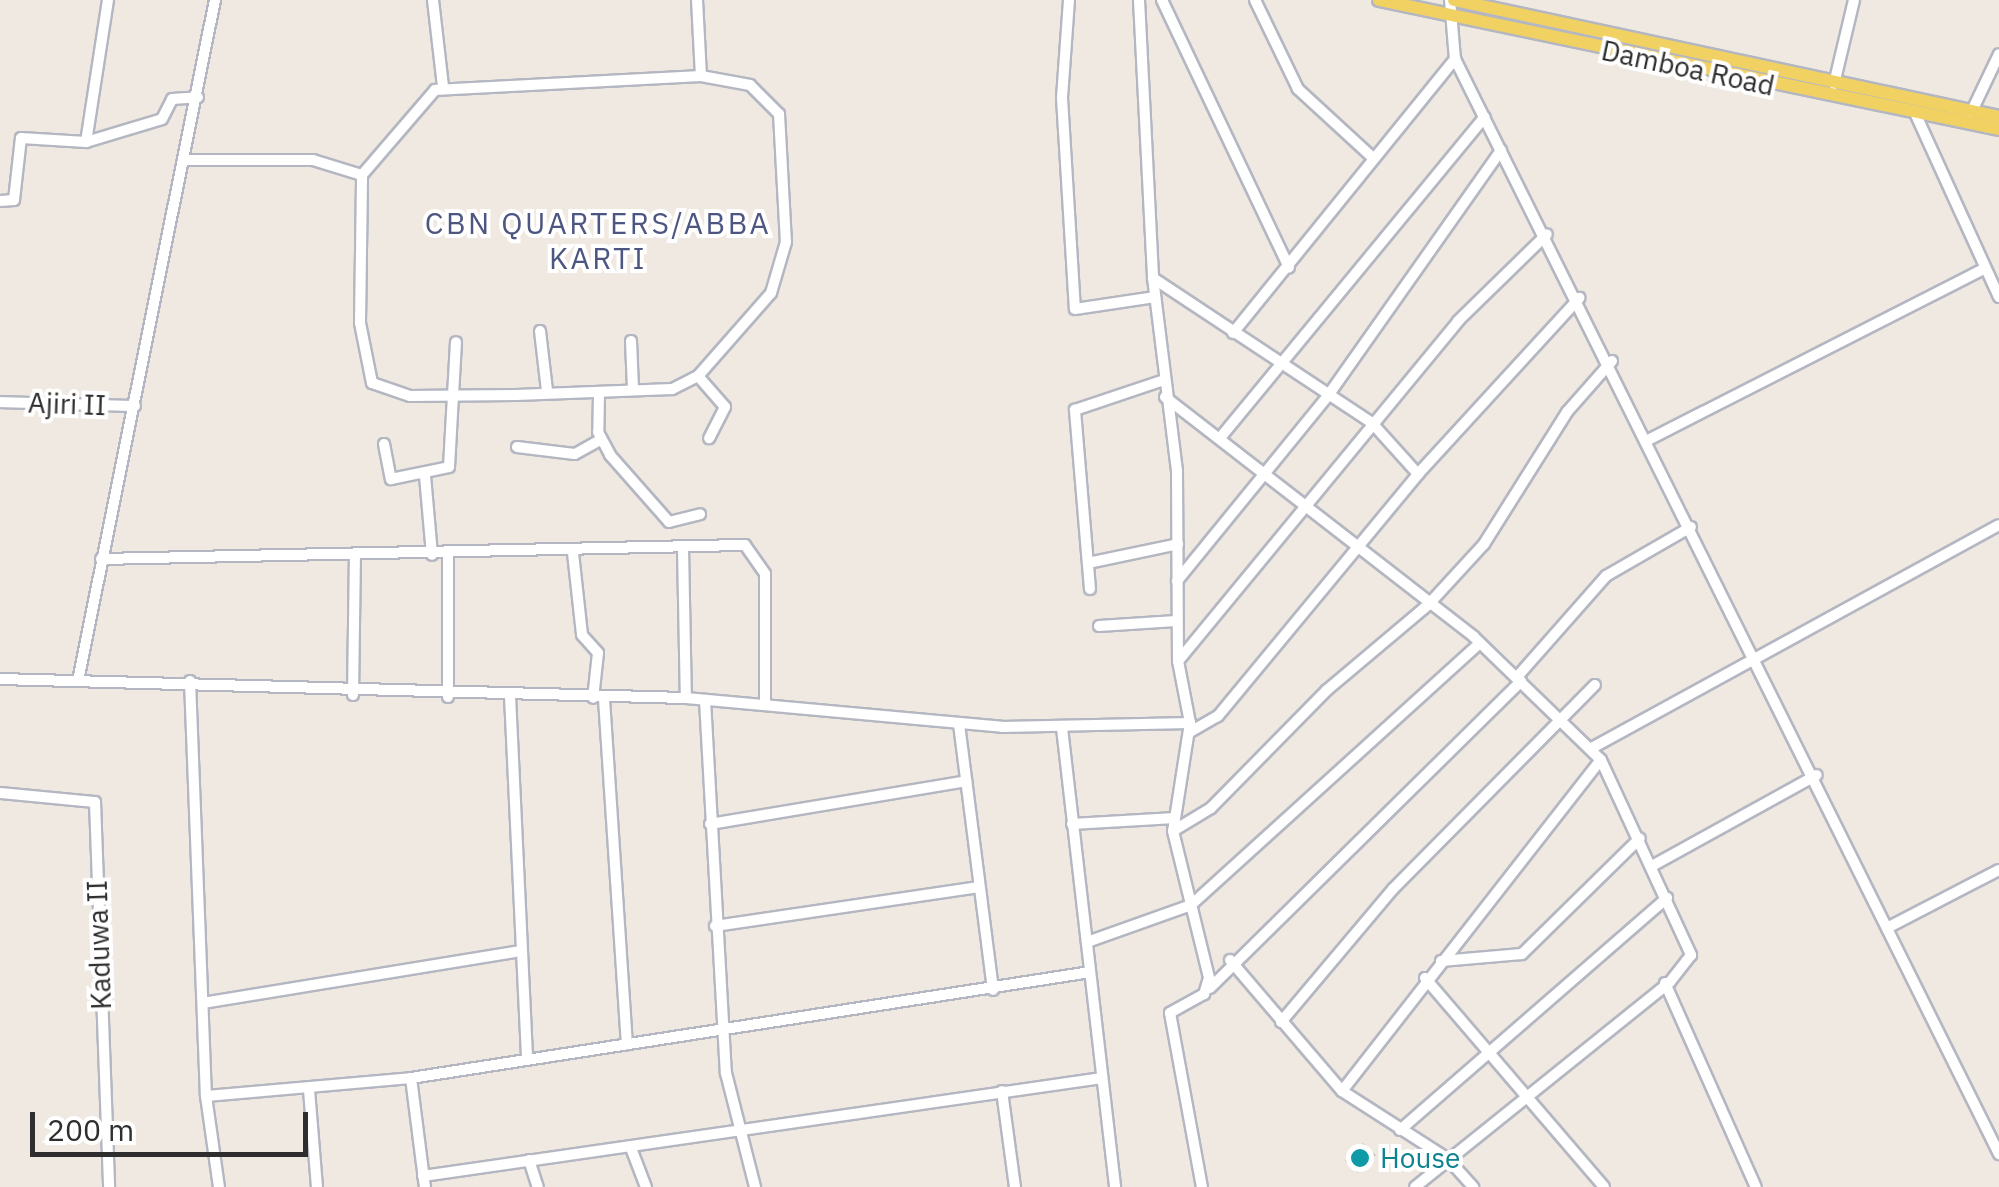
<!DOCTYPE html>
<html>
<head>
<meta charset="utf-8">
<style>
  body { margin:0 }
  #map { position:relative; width:1999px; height:1187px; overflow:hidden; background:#efe9e1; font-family:"IBM Plex Sans",sans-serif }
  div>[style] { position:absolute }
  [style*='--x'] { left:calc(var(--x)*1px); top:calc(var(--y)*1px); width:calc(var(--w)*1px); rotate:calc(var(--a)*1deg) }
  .building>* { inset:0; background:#cbc7bf }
  .roads { filter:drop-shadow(2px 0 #b4b7c1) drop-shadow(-2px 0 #b4b7c1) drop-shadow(0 2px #b4b7c1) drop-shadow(0 -2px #b4b7c1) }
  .minor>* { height:10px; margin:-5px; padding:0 5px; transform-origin:5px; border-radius:5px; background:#fff }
  .major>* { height:12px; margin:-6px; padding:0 6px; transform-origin:6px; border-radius:6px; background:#f2d163 }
  .dots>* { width:28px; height:28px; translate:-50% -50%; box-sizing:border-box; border:5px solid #fff; border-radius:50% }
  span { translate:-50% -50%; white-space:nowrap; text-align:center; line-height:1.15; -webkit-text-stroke:8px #fff; paint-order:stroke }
  .street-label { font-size:28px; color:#2e2e2e }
  .culture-label { font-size:28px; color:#0d838f }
  .left { translate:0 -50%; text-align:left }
  .neighbourhood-label { font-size:30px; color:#4d5680; letter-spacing:2.5px }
  .scale { position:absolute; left:30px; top:1112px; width:278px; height:45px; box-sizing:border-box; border:5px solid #2e2e2e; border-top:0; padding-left:12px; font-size:30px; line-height:35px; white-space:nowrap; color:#2e2e2e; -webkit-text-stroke:8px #fff; paint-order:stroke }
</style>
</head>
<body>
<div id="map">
  <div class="building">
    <i style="clip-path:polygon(1363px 1143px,1376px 1155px,1358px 1173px,1345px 1161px)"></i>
  </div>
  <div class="roads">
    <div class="minor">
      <i style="--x:433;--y:0;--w:87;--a:83.4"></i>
      <i style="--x:697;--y:0;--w:76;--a:87"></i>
      <i style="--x:1069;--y:0;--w:98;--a:94.1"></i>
      <i style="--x:1062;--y:98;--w:211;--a:86.5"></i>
      <i style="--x:1075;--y:309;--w:81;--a:-8.5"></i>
      <i style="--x:1139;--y:0;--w:278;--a:87.1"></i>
      <i style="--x:1153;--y:278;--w:194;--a:82.9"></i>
      <i style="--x:1177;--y:471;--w:190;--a:89.7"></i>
      <i style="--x:1178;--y:661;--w:63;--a:79"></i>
      <i style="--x:1190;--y:723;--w:109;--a:98.9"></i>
      <i style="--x:1173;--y:831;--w:151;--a:76.2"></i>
      <i style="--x:1209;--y:978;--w:17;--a:107"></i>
      <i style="--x:1204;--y:994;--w:39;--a:151"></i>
      <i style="--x:1170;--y:1013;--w:177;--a:79.6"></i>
      <i style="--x:1162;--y:0;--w:296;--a:64.6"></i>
      <i style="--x:1255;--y:0;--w:99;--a:64.2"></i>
      <i style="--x:1298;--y:89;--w:102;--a:42.6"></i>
      <i style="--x:1450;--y:0;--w:59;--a:85.2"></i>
      <i style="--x:1455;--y:59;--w:1223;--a:63.58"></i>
      <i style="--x:701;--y:76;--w:50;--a:10.4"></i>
      <i style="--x:750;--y:85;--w:41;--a:45"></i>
      <i style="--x:779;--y:114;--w:128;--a:86.9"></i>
      <i style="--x:786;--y:242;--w:53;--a:106.4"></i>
      <i style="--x:771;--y:293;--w:111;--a:131.3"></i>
      <i style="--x:698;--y:376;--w:29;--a:153"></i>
      <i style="--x:672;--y:389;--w:156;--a:177.8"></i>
      <i style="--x:516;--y:395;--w:106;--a:179.5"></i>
      <i style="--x:410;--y:396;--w:40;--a:-161.1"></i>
      <i style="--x:372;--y:383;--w:61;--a:-101.3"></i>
      <i style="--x:360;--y:323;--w:148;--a:-89.2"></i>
      <i style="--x:362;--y:175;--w:112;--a:-49.3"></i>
      <i style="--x:435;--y:90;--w:266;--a:-3"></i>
      <i style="--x:1834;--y:84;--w:86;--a:-76.6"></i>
      <i style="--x:1971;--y:113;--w:65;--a:-64.6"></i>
      <i style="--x:1916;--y:115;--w:200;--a:65.5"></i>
      <i style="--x:86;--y:142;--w:144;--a:-81.2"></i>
      <i style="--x:186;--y:160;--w:127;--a:0"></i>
      <i style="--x:313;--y:160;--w:51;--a:17"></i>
      <i style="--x:0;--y:201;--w:14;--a:-4"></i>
      <i style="--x:14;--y:200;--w:62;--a:-83.6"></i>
      <i style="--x:21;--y:138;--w:65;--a:3.5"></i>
      <i style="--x:86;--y:142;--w:79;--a:-16.8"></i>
      <i style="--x:162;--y:119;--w:22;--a:-63"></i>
      <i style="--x:172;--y:99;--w:26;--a:-4"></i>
      <i style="--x:1153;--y:278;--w:263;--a:33.5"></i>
      <i style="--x:1372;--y:423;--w:69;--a:48"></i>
      <i style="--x:1418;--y:474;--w:239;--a:-47.5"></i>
      <i style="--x:540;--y:331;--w:60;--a:83.3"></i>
      <i style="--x:1233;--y:333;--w:353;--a:-51"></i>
      <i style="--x:631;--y:341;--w:48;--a:87.6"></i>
      <i style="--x:698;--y:376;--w:41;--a:48.9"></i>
      <i style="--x:725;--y:407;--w:35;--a:117"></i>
      <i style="--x:599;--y:393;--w:39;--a:91"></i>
      <i style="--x:598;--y:432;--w:26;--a:62"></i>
      <i style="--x:610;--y:455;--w:89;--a:48.6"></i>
      <i style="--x:669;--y:522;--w:32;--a:-14"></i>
      <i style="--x:1165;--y:397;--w:391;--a:37.8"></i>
      <i style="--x:1474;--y:637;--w:177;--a:44.1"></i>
      <i style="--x:1601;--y:760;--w:215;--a:65.2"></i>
      <i style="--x:1691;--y:955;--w:34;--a:128"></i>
      <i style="--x:1670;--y:982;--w:327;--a:141.2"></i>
      <i style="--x:0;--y:402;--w:135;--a:1.7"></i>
      <i style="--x:1220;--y:438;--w:416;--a:-50.5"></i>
      <i style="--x:1650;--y:439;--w:376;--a:-27"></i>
      <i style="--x:384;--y:444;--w:36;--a:79"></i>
      <i style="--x:391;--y:479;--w:59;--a:-11.7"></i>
      <i style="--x:449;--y:467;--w:125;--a:-86.8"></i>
      <i style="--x:517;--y:447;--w:58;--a:6.9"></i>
      <i style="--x:575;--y:454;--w:29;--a:-29"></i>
      <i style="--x:425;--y:476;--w:79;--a:84.9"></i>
      <i style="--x:683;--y:548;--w:150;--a:88.9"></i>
      <i style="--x:573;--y:553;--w:82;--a:83.7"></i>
      <i style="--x:582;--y:635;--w:24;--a:48"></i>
      <i style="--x:598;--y:653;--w:45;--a:96.3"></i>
      <i style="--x:101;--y:559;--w:644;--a:-1.25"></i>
      <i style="--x:745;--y:545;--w:35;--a:55"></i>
      <i style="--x:765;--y:574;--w:130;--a:90"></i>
      <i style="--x:1088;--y:563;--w:92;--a:-11.9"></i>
      <i style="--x:1177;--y:581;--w:237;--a:-50.8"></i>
      <i style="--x:1327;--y:397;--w:302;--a:-54.8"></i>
      <i style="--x:1090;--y:589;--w:180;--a:-94.8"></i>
      <i style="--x:1075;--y:410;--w:91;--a:-18.6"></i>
      <i style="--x:1099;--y:626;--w:77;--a:-3.7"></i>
      <i style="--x:1179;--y:660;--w:439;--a:-50.5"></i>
      <i style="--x:1458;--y:321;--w:124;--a:-44.3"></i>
      <i style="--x:1517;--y:677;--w:135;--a:-48.6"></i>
      <i style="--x:1606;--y:576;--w:98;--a:-30"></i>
      <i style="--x:0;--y:679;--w:686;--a:1.59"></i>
      <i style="--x:686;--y:698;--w:317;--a:5.2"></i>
      <i style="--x:1002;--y:727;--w:188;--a:-1.2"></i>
      <i style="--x:78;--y:681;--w:695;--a:-78.63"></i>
      <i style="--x:190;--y:681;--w:415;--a:87.8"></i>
      <i style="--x:206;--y:1096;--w:92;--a:81.9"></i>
      <i style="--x:353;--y:695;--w:139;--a:-89.2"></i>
      <i style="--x:510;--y:696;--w:363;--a:87.3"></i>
      <i style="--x:448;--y:697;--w:142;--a:-90"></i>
      <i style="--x:604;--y:699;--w:346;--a:86.2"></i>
      <i style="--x:705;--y:700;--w:374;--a:86.8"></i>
      <i style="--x:726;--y:1073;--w:118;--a:75.7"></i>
      <i style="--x:959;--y:724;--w:268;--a:82.7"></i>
      <i style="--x:1062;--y:728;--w:462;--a:83.4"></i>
      <i style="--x:1190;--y:732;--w:32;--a:-30"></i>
      <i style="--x:1218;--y:716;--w:314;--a:-50.4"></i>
      <i style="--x:1590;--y:749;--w:466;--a:-28.7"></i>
      <i style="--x:0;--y:793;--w:95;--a:5.4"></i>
      <i style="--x:95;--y:802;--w:385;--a:87.9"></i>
      <i style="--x:710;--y:824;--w:260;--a:-9.5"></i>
      <i style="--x:1072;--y:824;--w:103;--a:-3.3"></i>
      <i style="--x:1173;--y:831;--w:44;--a:-31.2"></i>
      <i style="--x:1211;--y:808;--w:165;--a:-45.5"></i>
      <i style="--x:1327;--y:690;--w:133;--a:-40.1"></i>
      <i style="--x:1429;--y:604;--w:81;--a:-47.5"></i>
      <i style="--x:1484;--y:544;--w:156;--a:-57.8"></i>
      <i style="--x:1567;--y:412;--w:68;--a:-48.6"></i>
      <i style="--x:1652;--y:866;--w:188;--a:-28.9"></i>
      <i style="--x:715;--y:926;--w:267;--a:-8.4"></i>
      <i style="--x:1887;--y:928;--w:126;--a:-27.4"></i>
      <i style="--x:1087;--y:942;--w:110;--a:-19.6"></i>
      <i style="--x:1191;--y:905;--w:390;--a:-42.2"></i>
      <i style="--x:1230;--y:960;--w:172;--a:49.5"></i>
      <i style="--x:1342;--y:1091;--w:126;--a:32.7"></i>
      <i style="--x:1448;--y:1159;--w:38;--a:48"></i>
      <i style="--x:1441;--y:961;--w:81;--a:-4.9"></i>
      <i style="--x:1522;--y:954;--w:165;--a:-44.5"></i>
      <i style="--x:1425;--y:978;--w:275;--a:49.4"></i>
      <i style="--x:1665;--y:983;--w:223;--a:66"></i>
      <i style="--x:1210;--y:988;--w:437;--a:-44.6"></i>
      <i style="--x:203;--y:1003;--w:317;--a:-9.3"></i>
      <i style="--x:1281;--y:1022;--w:174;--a:-49.9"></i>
      <i style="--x:1393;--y:889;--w:287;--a:-45.3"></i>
      <i style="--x:411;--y:1078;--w:110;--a:82.7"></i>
      <i style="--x:309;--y:1090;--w:97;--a:85.3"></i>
      <i style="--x:1002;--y:1091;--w:97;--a:82.3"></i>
      <i style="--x:1342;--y:1091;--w:420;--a:-52"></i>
      <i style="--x:206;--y:1096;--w:206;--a:-5"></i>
      <i style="--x:411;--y:1078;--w:687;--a:-8.87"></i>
      <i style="--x:1400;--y:1130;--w:354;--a:-41"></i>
      <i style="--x:631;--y:1148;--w:42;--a:69"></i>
      <i style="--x:529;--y:1160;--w:28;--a:72"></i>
      <i style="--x:423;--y:1176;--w:686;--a:-8.21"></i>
    </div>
    <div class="major">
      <i style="--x:1379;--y:0;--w:633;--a:11.75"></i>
      <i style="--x:1454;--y:0;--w:557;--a:12.12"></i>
    </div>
  </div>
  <div class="dots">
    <i style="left:1360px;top:1158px;background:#0f9aa8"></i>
  </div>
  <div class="street-label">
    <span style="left:1688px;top:68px;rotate:12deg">Damboa Road</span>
    <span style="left:67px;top:404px;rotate:2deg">Ajiri II</span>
    <span style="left:99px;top:945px;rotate:-92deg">Kaduwa II</span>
  </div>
  <div class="culture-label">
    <span class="left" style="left:1380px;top:1158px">House</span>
  </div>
  <div class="neighbourhood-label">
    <span style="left:598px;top:240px">CBN QUARTERS/ABBA<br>KARTI</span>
  </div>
  <div class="scale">200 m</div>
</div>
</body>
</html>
